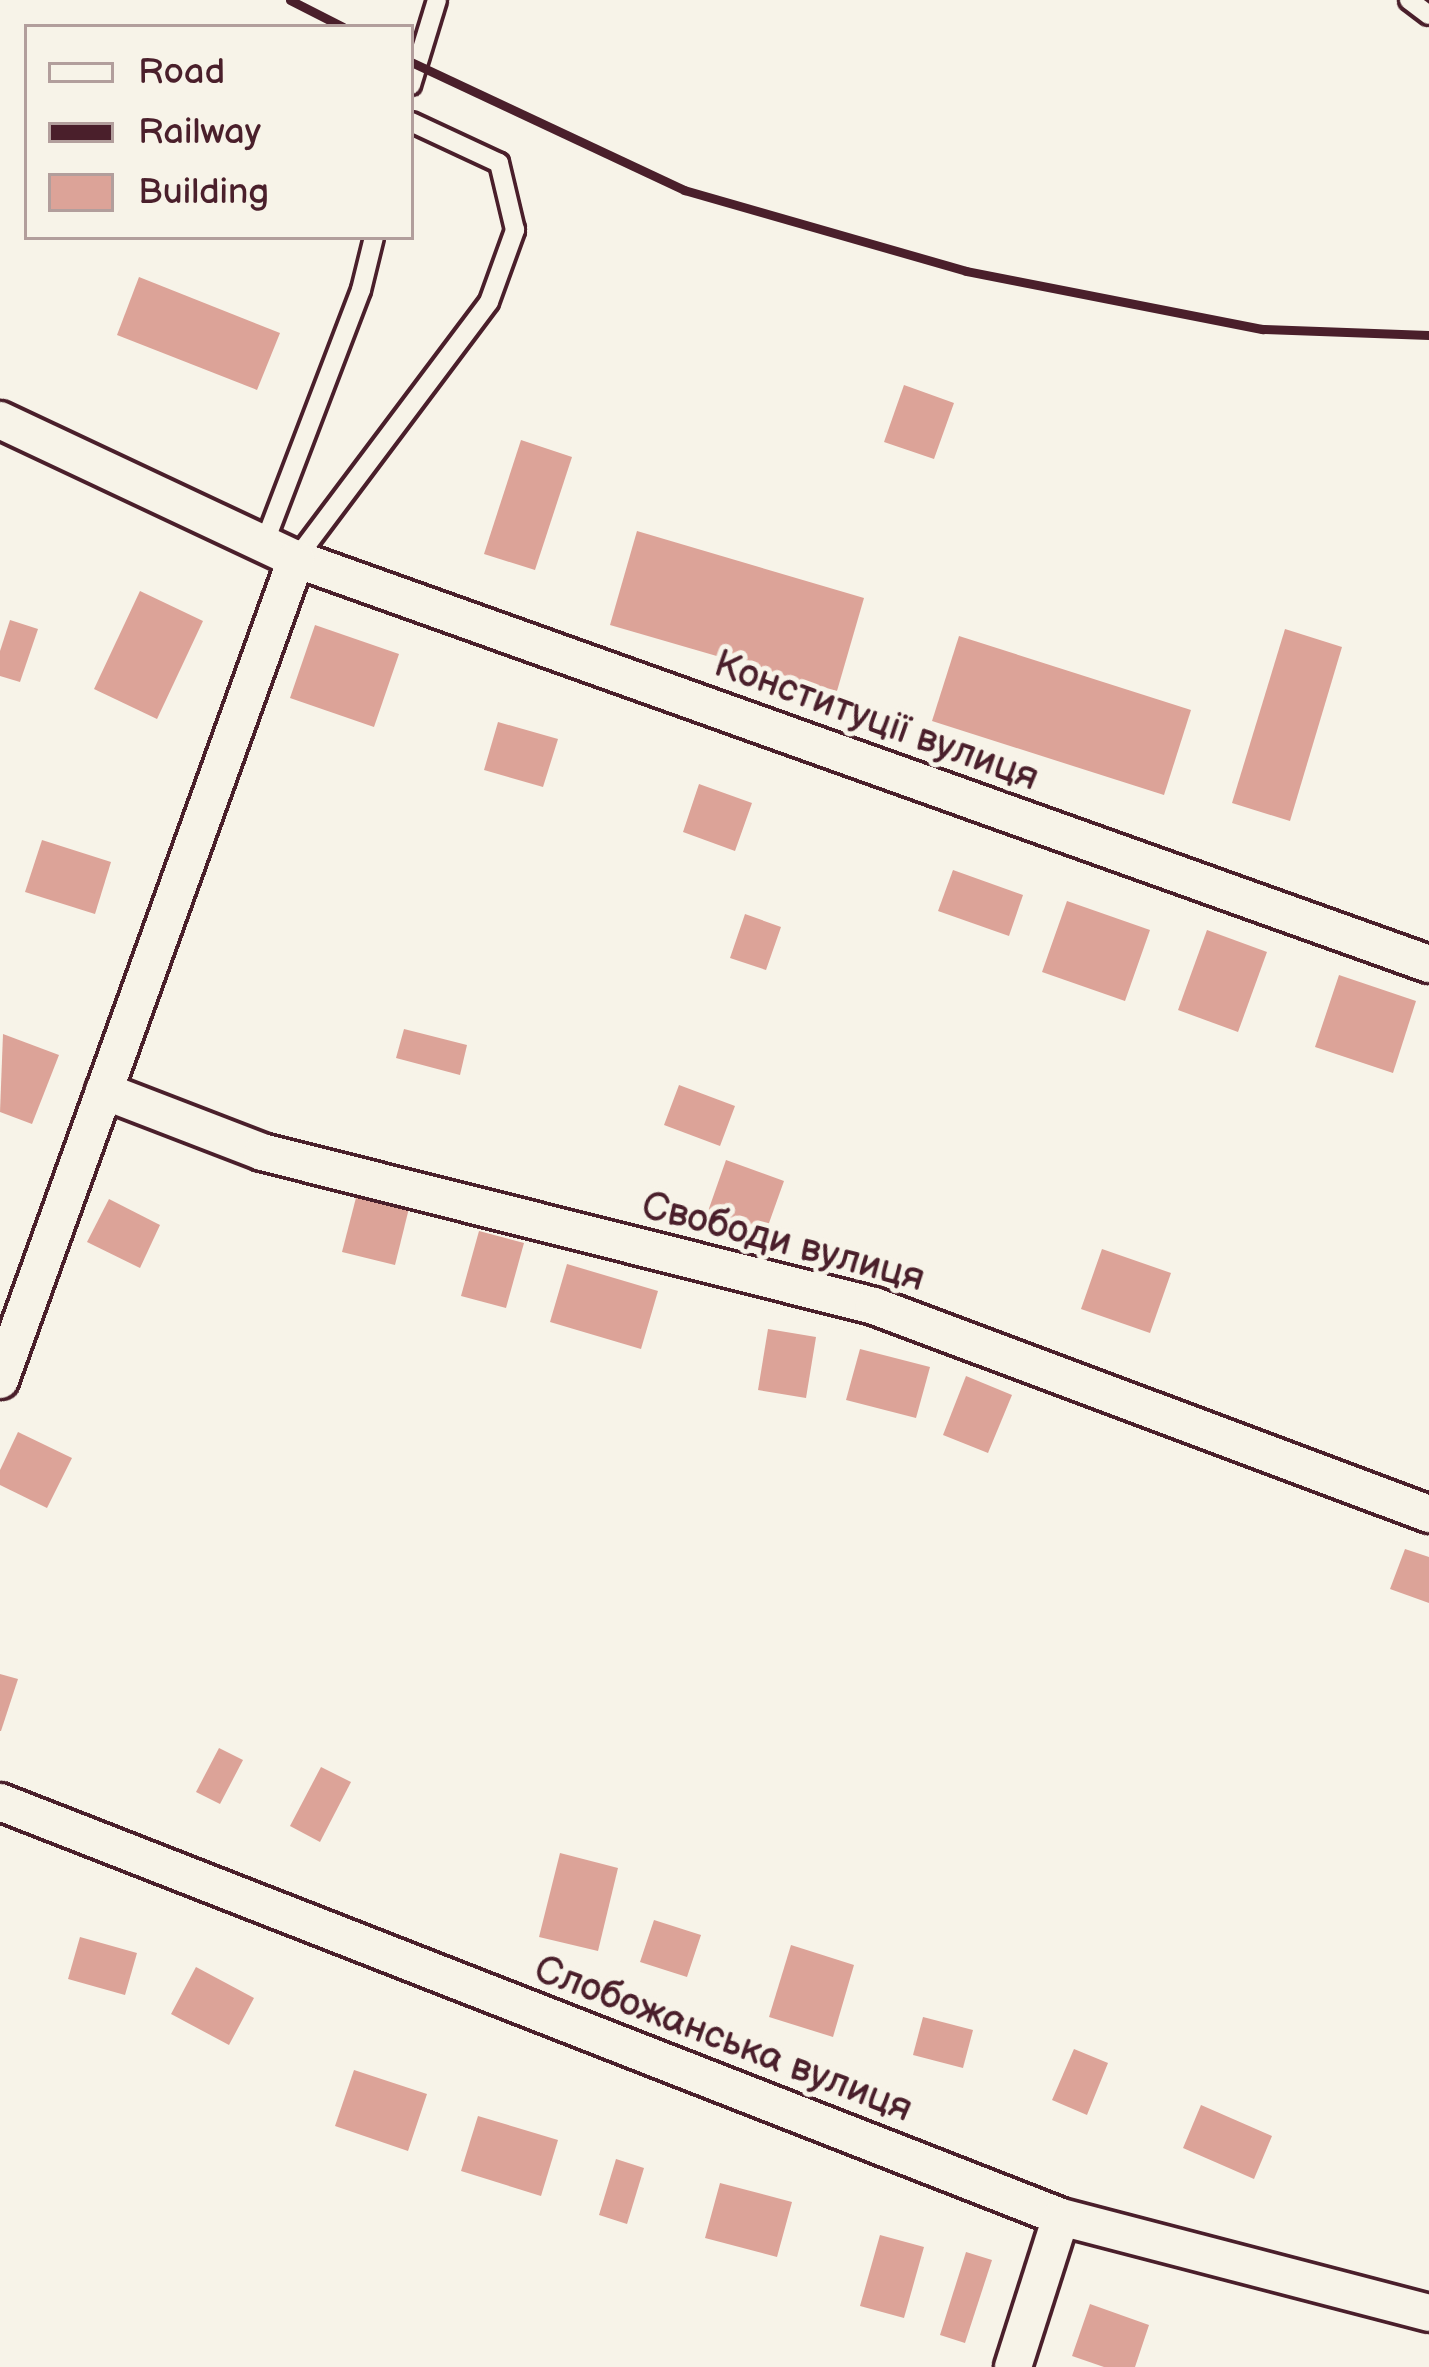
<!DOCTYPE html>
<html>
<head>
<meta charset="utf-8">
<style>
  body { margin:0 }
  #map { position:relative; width:1429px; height:2367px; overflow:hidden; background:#f7f3e8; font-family:"Balsamiq Sans",sans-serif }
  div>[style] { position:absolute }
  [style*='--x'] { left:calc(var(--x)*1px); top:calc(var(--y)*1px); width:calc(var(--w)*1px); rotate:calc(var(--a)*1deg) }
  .building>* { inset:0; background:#dca398 }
  .roads { filter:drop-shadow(3px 0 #4a1f2b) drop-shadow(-3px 0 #4a1f2b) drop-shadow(0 3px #4a1f2b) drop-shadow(0 -3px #4a1f2b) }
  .service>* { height:18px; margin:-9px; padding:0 9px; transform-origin:9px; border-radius:9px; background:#f7f3e8 }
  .minor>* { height:36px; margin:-18px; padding:0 18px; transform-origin:18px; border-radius:18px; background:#f7f3e8 }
  .rail>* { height:9px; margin:-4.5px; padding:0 4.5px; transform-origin:4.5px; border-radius:4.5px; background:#4a1f2b }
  span { translate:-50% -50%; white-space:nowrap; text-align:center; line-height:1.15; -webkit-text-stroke:10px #f7f3e8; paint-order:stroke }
  .street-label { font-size:39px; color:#4a1f2b }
  .legend { position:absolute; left:24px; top:24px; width:390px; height:216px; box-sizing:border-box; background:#f7f3e8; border:3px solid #b29e9c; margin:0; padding:15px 21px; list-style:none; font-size:36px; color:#4a1f2b }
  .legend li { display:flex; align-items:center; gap:24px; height:60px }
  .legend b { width:60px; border:3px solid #b29e9c }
</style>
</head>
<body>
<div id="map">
  <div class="building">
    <i style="clip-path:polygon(139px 277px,280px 333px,257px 390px,117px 335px)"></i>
    <i style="clip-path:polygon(904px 385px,954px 403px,934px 459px,884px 442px)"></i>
    <i style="clip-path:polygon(521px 440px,572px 457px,535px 570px,484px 554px)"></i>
    <i style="clip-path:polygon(637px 531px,864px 598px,837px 691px,610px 625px)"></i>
    <i style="clip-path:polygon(140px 591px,203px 621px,157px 719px,94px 689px)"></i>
    <i style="clip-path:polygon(10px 620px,38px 629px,20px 682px,0 676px,0 651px)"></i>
    <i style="clip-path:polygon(315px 625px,399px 654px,374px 727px,290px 698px)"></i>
    <i style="clip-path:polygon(1285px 629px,1342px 647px,1290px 821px,1232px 803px)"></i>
    <i style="clip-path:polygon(959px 636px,1191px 710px,1164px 795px,932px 721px)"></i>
    <i style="clip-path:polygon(498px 722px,558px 739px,543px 787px,484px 770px)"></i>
    <i style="clip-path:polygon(699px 784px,752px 803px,735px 851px,683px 832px)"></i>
    <i style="clip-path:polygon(42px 840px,111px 862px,95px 914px,25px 892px)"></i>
    <i style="clip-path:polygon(953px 870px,1023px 895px,1009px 936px,938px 911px)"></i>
    <i style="clip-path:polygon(1067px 901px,1150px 930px,1125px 1001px,1042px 972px)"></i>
    <i style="clip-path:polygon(745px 914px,781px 927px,766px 970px,730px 958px)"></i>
    <i style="clip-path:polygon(1207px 930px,1267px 952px,1238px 1032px,1178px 1010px)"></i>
    <i style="clip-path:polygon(1339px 975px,1416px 1001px,1393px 1073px,1315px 1047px)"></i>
    <i style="clip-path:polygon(404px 1029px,467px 1045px,460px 1075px,396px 1058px)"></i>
    <i style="clip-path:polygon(3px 1034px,59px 1055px,32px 1124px,0 1112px)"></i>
    <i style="clip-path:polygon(679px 1085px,735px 1106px,720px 1146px,664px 1125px)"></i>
    <i style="clip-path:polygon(726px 1160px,784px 1181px,764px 1237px,706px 1217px)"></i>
    <i style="clip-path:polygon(358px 1190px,410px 1204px,395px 1265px,342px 1252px)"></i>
    <i style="clip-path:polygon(109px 1199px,160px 1225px,140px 1268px,87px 1242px)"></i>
    <i style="clip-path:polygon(479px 1231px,524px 1243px,506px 1308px,461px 1296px)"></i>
    <i style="clip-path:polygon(1102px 1249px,1171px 1273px,1150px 1333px,1081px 1309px)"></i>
    <i style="clip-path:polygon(567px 1264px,658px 1291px,641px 1349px,550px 1322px)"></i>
    <i style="clip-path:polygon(768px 1329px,816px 1337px,806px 1398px,758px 1390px)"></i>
    <i style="clip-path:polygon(860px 1349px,930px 1367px,916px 1418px,846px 1400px)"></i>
    <i style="clip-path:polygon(966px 1376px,1012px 1395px,988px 1453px,943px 1435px)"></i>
    <i style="clip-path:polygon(18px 1432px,72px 1458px,47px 1508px,0 1485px,0 1470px)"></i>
    <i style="clip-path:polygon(1405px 1549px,1429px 1557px,1429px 1603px,1390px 1589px)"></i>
    <i style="clip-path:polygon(0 1674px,18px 1679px,1px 1731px,0 1731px)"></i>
    <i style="clip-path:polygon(219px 1748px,243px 1760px,220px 1804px,196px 1792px)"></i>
    <i style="clip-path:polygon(321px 1767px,351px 1782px,320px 1842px,290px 1826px)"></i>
    <i style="clip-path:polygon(560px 1853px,618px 1868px,598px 1951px,539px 1937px)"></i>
    <i style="clip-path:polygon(654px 1920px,701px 1935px,687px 1977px,640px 1962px)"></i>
    <i style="clip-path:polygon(80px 1937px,137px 1953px,125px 1995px,68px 1979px)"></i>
    <i style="clip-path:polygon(791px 1945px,854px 1965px,833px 2037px,769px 2017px)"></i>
    <i style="clip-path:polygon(196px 1967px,254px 1998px,229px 2045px,171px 2014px)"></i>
    <i style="clip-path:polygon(923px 2017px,973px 2030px,963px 2068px,913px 2055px)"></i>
    <i style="clip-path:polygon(1074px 2049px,1108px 2063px,1087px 2115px,1052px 2100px)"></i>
    <i style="clip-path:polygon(354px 2070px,427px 2094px,408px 2151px,335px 2126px)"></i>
    <i style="clip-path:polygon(1201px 2105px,1272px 2136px,1254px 2179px,1183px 2148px)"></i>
    <i style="clip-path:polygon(478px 2116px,558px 2140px,541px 2196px,461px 2171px)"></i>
    <i style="clip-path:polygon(616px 2159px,644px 2168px,627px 2224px,599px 2215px)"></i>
    <i style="clip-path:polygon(720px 2183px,792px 2202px,777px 2257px,705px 2238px)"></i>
    <i style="clip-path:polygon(880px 2235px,924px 2247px,904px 2318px,860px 2306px)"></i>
    <i style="clip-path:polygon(966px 2252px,992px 2260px,965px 2343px,940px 2335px)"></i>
    <i style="clip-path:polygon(1090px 2304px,1149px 2325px,1135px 2367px,1104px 2367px,1072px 2356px)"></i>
  </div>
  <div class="roads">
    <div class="service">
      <i style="--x:1409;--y:0;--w:25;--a:37"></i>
      <i style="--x:411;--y:85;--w:89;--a:-73"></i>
      <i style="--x:264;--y:544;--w:272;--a:-69.1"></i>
      <i style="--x:361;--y:290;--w:55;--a:-76.2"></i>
      <i style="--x:296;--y:559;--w:321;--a:-53.1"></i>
      <i style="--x:489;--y:302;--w:77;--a:-70.1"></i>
      <i style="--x:515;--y:230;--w:69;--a:-103.4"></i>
      <i style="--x:499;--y:163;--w:97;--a:-155"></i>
    </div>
    <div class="minor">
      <i style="--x:0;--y:420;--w:327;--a:25.2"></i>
      <i style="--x:296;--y:559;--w:1203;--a:19.67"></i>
      <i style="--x:104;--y:1091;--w:169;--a:21.1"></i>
      <i style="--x:262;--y:1152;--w:631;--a:14.12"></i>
      <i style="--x:874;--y:1306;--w:593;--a:20.54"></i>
      <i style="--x:0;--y:1380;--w:873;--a:-70.17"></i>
      <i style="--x:0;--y:1802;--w:1139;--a:21.36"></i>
      <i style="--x:1061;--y:2217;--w:380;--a:14.6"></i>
      <i style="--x:1013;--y:2367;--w:157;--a:-72.3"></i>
    </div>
  </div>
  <div class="rail">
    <i style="--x:290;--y:0;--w:59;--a:27"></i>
    <i style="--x:411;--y:62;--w:302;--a:25.1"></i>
    <i style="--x:684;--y:190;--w:293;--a:16"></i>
    <i style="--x:966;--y:271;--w:302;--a:11.1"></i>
    <i style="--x:1262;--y:329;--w:167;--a:2.1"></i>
  </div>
  <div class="street-label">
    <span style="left:876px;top:722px;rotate:20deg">Конституції вулиця</span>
    <span style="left:783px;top:1243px;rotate:15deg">Свободи вулиця</span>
    <span style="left:723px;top:2040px;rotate:21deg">Слобожанська вулиця</span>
  </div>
  <ul class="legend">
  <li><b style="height:15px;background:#f7f3e8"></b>Road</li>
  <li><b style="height:15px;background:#4a1f2b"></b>Railway</li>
  <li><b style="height:33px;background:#dca398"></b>Building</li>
  </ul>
</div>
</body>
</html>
